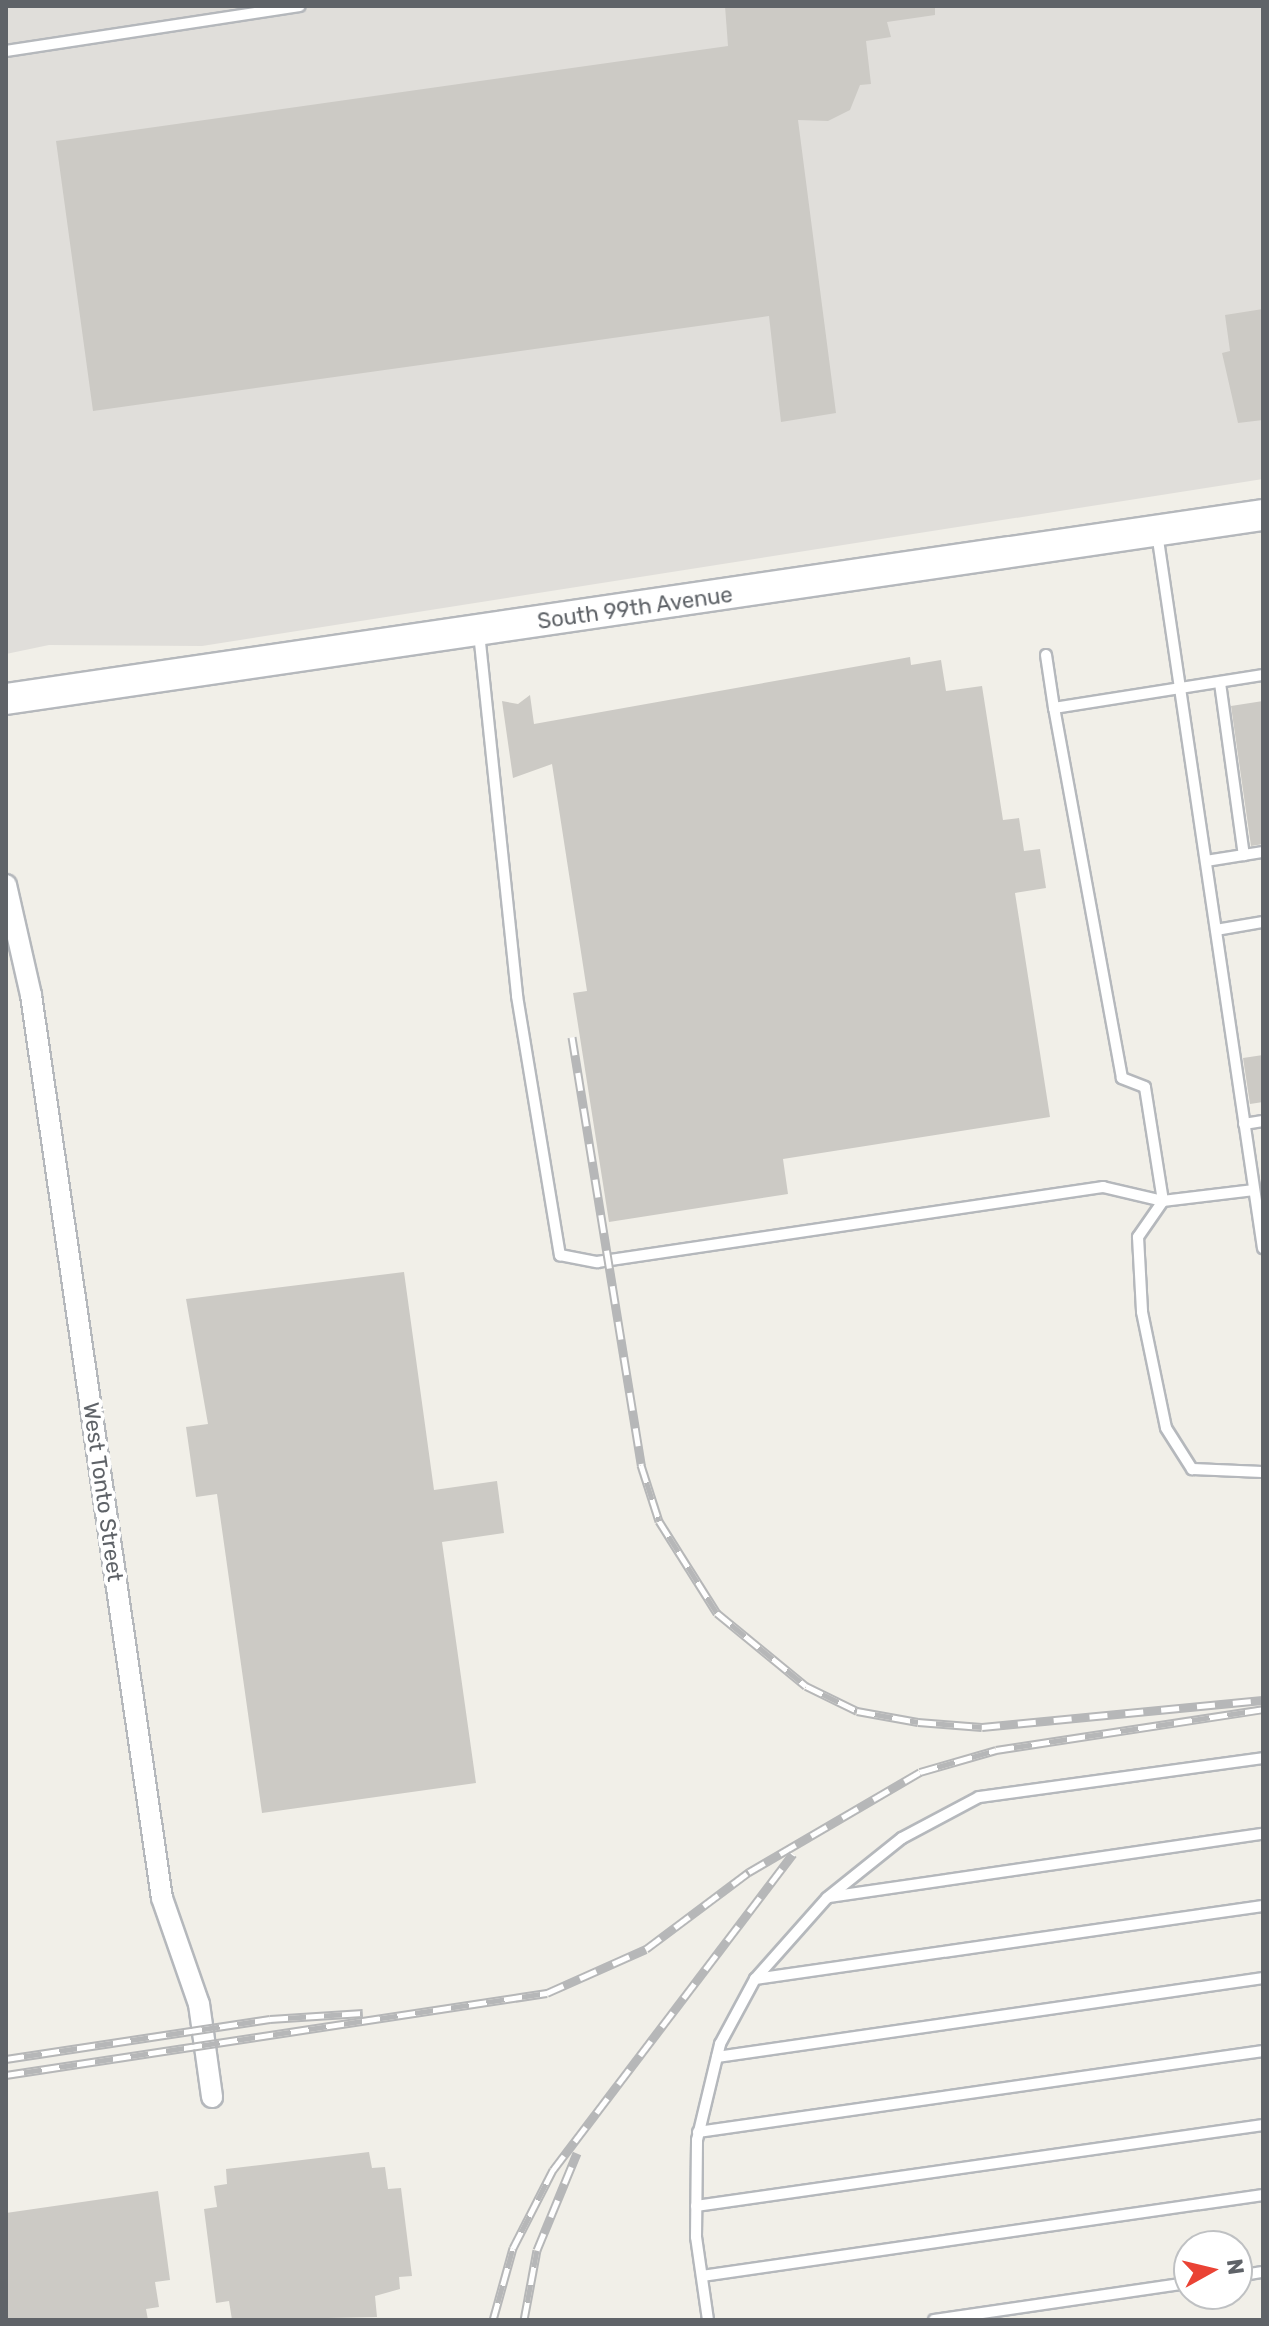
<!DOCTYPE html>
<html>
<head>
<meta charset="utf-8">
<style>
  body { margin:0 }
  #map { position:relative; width:1269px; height:2326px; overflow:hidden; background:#f1efe8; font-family:Rubik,sans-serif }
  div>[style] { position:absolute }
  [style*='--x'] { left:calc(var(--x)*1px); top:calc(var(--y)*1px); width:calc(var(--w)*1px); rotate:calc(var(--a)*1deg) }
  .industrial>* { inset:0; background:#e0deda }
  .building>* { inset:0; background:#cccac5 }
  .roads { filter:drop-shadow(2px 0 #b5b8bc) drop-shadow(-2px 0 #b5b8bc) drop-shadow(0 2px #b5b8bc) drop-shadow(0 -2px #b5b8bc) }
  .lane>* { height:10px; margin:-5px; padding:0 5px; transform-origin:5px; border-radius:5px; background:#fff }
  .street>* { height:20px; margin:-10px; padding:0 10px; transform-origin:10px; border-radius:10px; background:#fff }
  .secondary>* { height:30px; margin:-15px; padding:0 15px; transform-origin:15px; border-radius:15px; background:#fff }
  .rail>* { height:9px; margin-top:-4.5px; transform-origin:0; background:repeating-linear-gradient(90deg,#fff 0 18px,#b6b7b8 0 36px); box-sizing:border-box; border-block:2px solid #b6b7b8 }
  span { translate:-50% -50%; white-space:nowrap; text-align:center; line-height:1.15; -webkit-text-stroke:8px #fff; paint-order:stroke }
  .street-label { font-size:22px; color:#5f6368 }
  .frame { position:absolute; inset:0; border:8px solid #5f6368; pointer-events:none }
  .north { position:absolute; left:1173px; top:2230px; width:80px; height:80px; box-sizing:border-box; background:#fff; border:2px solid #bfc1c3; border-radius:50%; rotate:82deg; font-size:22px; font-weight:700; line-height:32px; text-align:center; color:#5f6368 }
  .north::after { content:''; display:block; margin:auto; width:28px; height:36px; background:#ea4335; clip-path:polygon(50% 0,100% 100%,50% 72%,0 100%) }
</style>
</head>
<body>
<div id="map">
  <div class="industrial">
    <i style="clip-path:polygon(6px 6px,1263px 6px,1263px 479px,202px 646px,49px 645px,6px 654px)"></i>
  </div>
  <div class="building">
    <i style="clip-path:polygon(725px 6px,935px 6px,935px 15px,887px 22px,891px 37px,866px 41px,871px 84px,860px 85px,850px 110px,828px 121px,798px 120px,836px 413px,781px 422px,769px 316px,93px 411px,56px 141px,728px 46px)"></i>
    <i style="clip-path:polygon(1263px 309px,1263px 420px,1238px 423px,1222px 353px,1230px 351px,1225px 315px)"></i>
    <i style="clip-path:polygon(910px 657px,911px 665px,941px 660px,946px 691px,982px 686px,1003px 820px,1019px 818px,1024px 851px,1040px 849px,1046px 888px,1015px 893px,1050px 1117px,783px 1159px,788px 1194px,609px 1222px,573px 993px,587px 991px,552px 764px,513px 778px,502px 701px,518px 704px,530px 695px,534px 724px)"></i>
    <i style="clip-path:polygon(1263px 701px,1263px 844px,1251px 846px,1231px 706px)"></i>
    <i style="clip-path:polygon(1263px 1055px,1263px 1102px,1250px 1104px,1243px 1058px)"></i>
    <i style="clip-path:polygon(404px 1272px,434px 1490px,497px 1481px,504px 1533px,442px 1542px,476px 1783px,262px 1813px,217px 1494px,196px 1497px,186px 1427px,208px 1424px,186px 1299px)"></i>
    <i style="clip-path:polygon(369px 2152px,372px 2168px,385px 2167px,388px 2189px,401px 2188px,412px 2276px,399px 2277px,400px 2289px,375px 2296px,377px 2317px,232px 2320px,229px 2301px,216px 2303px,204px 2209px,217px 2207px,214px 2186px,227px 2184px,226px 2169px)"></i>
    <i style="clip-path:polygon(158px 2191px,170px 2280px,155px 2282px,159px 2307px,146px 2309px,148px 2320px,6px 2320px,6px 2213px)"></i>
  </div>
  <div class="roads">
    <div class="lane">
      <i style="--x:6;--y:51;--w:297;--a:-8.7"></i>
      <i style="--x:1157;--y:533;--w:723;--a:81.57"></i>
      <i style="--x:479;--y:633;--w:365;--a:84"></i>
      <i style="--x:517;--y:996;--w:263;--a:80.6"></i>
      <i style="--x:560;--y:1255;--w:38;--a:11"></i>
      <i style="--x:597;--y:1262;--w:512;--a:-8.43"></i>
      <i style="--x:1103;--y:1187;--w:62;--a:13.1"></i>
      <i style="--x:1163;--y:1201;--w:44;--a:124.8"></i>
      <i style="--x:1138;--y:1237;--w:75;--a:86.9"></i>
      <i style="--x:1142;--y:1312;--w:118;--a:78.3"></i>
      <i style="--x:1166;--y:1428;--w:49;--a:57.6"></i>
      <i style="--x:1192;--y:1469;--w:71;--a:2.4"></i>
      <i style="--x:1046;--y:655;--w:54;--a:81.4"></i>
      <i style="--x:1220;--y:683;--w:174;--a:82.1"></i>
      <i style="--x:1206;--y:861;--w:58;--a:-9"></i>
      <i style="--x:1216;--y:930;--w:48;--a:-9.7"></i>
      <i style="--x:1244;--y:1124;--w:19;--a:-9"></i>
      <i style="--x:1254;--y:1190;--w:92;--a:173.1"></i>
      <i style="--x:1163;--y:1201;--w:115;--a:-99"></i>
      <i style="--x:1145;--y:1087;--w:25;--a:-159"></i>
      <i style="--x:1122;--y:1078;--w:376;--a:-100.4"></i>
      <i style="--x:1054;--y:708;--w:212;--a:-9"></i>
      <i style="--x:829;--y:1897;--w:439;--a:-8.3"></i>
      <i style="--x:755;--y:1979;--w:513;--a:-8.18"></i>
      <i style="--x:717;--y:2057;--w:552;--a:-8.23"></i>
      <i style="--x:698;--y:2132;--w:571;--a:-8.16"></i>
      <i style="--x:696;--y:2206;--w:573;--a:-8.13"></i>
      <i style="--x:702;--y:2276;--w:567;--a:-8.22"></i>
      <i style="--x:1237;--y:2276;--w:26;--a:-9"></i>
      <i style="--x:708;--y:2320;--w:84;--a:-98.2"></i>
      <i style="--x:696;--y:2237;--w:97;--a:-89.4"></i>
      <i style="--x:697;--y:2140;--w:99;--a:-76.5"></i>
      <i style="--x:720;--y:2044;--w:74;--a:-61.7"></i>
      <i style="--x:755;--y:1979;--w:108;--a:-48.4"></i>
      <i style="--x:827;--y:1898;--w:96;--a:-38.7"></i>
      <i style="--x:902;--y:1838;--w:87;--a:-28"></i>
      <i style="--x:979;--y:1797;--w:287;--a:-7.8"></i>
      <i style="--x:934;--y:2320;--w:258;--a:-8.3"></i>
    </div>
    <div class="street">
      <i style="--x:6;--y:885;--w:113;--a:77.2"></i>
      <i style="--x:31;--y:995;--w:912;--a:81.75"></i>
      <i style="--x:162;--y:1898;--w:112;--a:70.8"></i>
      <i style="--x:199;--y:2004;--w:94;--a:82"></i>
    </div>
    <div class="secondary">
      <i style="--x:6;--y:699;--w:1270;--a:-8.33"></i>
    </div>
  </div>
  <div class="rail">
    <i style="--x:572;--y:1037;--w:434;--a:80.8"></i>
    <i style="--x:641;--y:1465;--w:59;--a:72.2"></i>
    <i style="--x:659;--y:1521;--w:109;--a:57.8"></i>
    <i style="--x:717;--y:1613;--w:115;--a:39.4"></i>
    <i style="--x:806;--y:1686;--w:57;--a:26.1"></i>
    <i style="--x:857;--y:1711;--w:62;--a:10.2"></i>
    <i style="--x:918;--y:1722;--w:64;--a:4.5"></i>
    <i style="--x:982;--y:1727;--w:282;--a:-5.5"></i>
    <i style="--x:6;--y:2059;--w:267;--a:-8.6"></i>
    <i style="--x:270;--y:2019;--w:93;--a:-3.7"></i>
    <i style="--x:6;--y:2075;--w:547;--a:-8.62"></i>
    <i style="--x:547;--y:1993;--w:108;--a:-24"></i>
    <i style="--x:646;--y:1949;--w:129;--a:-36.8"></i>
    <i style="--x:749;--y:1872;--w:198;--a:-30.3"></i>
    <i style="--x:920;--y:1772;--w:79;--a:-16.1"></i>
    <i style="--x:996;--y:1750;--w:270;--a:-8.7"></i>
    <i style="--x:493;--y:2320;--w:75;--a:-74.5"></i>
    <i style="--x:513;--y:2248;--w:88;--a:-62.9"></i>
    <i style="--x:553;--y:2170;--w:397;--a:-52.8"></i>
    <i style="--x:524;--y:2320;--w:71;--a:-79.5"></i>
    <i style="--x:537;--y:2250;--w:105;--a:-67.6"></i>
  </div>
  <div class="street-label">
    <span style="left:635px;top:608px;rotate:-8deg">South 99th Avenue</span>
    <span style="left:103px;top:1492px;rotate:82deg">West Tonto Street</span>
  </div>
  <div class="frame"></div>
  <div class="north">N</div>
</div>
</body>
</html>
